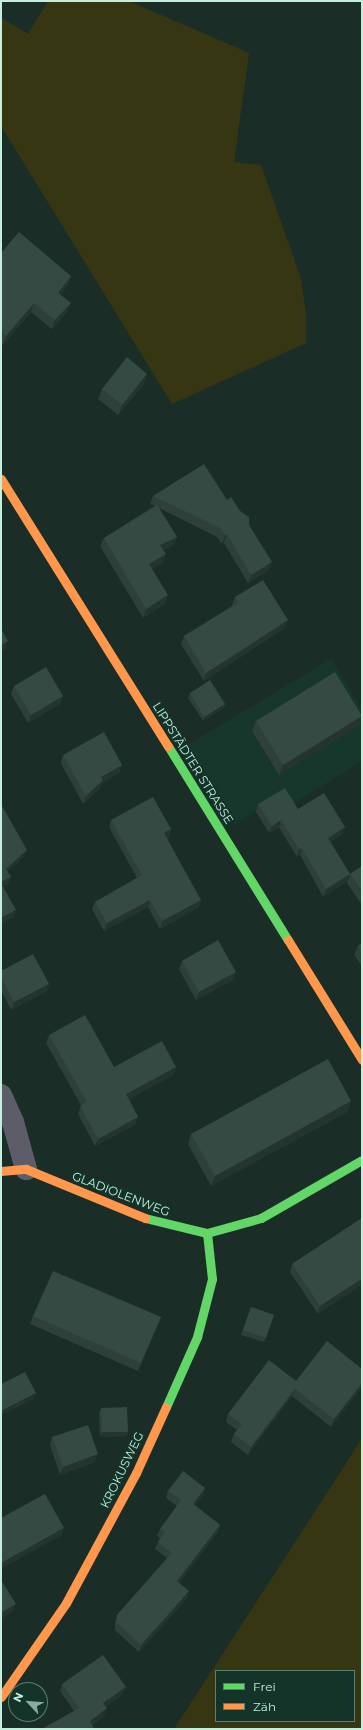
<!DOCTYPE html>
<html>
<head>
<meta charset="utf-8">
<style>
  body { margin:0 }
  #map { position:relative; width:363px; height:1730px; overflow:hidden; background:#1b2d27; font-family:Montserrat,sans-serif }
  div>[style] { position:absolute }
  [style*='--x'] { left:calc(var(--x)*1px); top:calc(var(--y)*1px); width:calc(var(--w)*1px); rotate:calc(var(--a)*1deg) }
  .built>* { inset:0; background:#17372c }
  .green>* { inset:0; background:#363712 }
  .street>* { height:22px; margin:-11px; padding:0 11px; transform-origin:11px; border-radius:11px; background:#5c5d68 }
  .fast>* { height:9px; margin:-4.5px; padding:0 4.5px; transform-origin:4.5px; border-radius:4.5px; background:#63d668 }
  .slow>* { height:9px; margin:-4.5px; padding:0 4.5px; transform-origin:4.5px; border-radius:4.5px; background:#ff974d }
  .wall>* { inset:0; background:#2e4039 }
  .shaded-wall>* { inset:0; background:#25342e }
  .building>* { inset:0; background:#354a42 }
  span { translate:-50% -50%; white-space:nowrap; text-align:center; line-height:1.15; -webkit-text-stroke:4px #143429; paint-order:stroke }
  .street-label { font-size:12px; color:#c2f0dd }
  .frame { position:absolute; inset:0; border:2px solid #c2f0dd; pointer-events:none }
  .legend { position:absolute; left:215px; top:1670px; width:140px; height:52px; box-sizing:border-box; background:#143429; border:1px solid #5a7f71; margin:0; padding:5px 7px; list-style:none; font-size:12px; color:#c2f0dd }
  .legend li { display:flex; align-items:center; gap:8px; height:20px }
  .legend b { width:20px; border:1px solid #5a7f71 }
  .north { position:absolute; left:8px; top:1682px; width:40px; height:40px; box-sizing:border-box; background:#143429; border:1px solid #5a7f71; border-radius:50%; rotate:296deg; font-size:11px; font-weight:700; line-height:16px; text-align:center; color:#c2f0dd }
  .north::after { content:''; display:block; margin:auto; width:14px; height:18px; background:#88ac9d; clip-path:polygon(50% 0,100% 100%,50% 72%,0 100%) }
</style>
</head>
<body>
<div id="map">
  <div class="built">
    <i style="clip-path:polygon(331px 659px,362px 709px,362px 761px,291px 805px,283px 794px,234px 825px,186px 746px)"></i>
  </div>
  <div class="green">
    <i style="clip-path:polygon(48px 1px,129px 1px,249px 53px,234px 162px,261px 165px,301px 279px,306px 315px,306px 343px,172px 404px,1px 126px,1px 18px,28px 34px)"></i>
    <i style="clip-path:polygon(evenodd,362px 1438px,362px 1729px,174px 1729px,347px 1462px,362px 1438px,216px 1671px,354px 1671px,354px 1721px,216px 1721px,216px 1671px)"></i>
  </div>
  <div class="street">
    <i style="--x:1;--y:1095;--w:30;--a:66"></i>
    <i style="--x:13;--y:1122;--w:49;--a:74.5"></i>
  </div>
  <div class="fast">
    <i style="--x:168;--y:746;--w:228;--a:58.3"></i>
    <i style="--x:145;--y:1218;--w:64;--a:13.6"></i>
    <i style="--x:207;--y:1233;--w:56;--a:-15.5"></i>
    <i style="--x:261;--y:1218;--w:116;--a:-29.9"></i>
    <i style="--x:166;--y:1407;--w:77;--a:-66.1"></i>
    <i style="--x:197;--y:1337;--w:60;--a:-75.5"></i>
    <i style="--x:212;--y:1279;--w:46;--a:-96.2"></i>
  </div>
  <div class="slow">
    <i style="--x:1;--y:479;--w:315;--a:58"></i>
    <i style="--x:288;--y:940;--w:141;--a:58.3"></i>
    <i style="--x:1;--y:1171;--w:25;--a:-5"></i>
    <i style="--x:26;--y:1169;--w:129;--a:22.4"></i>
    <i style="--x:1;--y:1697;--w:114;--a:-55.3"></i>
    <i style="--x:66;--y:1603;--w:148;--a:-61.7"></i>
    <i style="--x:136;--y:1473;--w:72;--a:-65.6"></i>
  </div>
  <div class="wall">
    <i style="clip-path:polygon(1px 253px,71px 276px,68px 285px,60px 295px,67px 312px,52px 329px,31px 312px,3px 345px,1px 343px)"></i>
    <i style="clip-path:polygon(144px 384px,118px 415px,98px 399px,102px 389px)"></i>
    <i style="clip-path:polygon(153px 496px,227px 500px,240px 511px,249px 525px,269px 570px,248px 583px,224px 543px,222px 544px,217px 537px,159px 508px,177px 537px,174px 545px,164px 550px,163px 563px,152px 569px,165px 604px,143px 618px,100px 546px,104px 538px,155px 506px,150px 504px)"></i>
    <i style="clip-path:polygon(235px 597px,285px 628px,204px 681px,181px 644px,184px 636px,232px 606px,232px 605px)"></i>
    <i style="clip-path:polygon(14px 686px,63px 696px,60px 704px,28px 723px,11px 694px)"></i>
    <i style="clip-path:polygon(190px 693px,225px 704px,223px 709px,203px 721px,188px 698px)"></i>
    <i style="clip-path:polygon(362px 716px,358px 726px,279px 775px,252px 731px,256px 721px)"></i>
    <i style="clip-path:polygon(63px 755px,122px 765px,119px 773px,102px 783px,100px 788px,83px 804px,61px 763px)"></i>
    <i style="clip-path:polygon(258px 804px,298px 809px,345px 827px,342px 834px,330px 842px,350px 874px,348px 881px,323px 897px,300px 855px,297px 857px,279px 827px,269px 833px,256px 812px)"></i>
    <i style="clip-path:polygon(111px 820px,171px 829px,169px 837px,167px 838px,199px 907px,160px 929px,148px 907px,104px 931px,92px 909px,95px 902px,137px 878px,109px 827px)"></i>
    <i style="clip-path:polygon(362px 866px,362px 905px,347px 883px,350px 874px)"></i>
    <i style="clip-path:polygon(362px 943px,362px 966px,354px 955px,358px 946px)"></i>
    <i style="clip-path:polygon(182px 961px,236px 972px,233px 980px,196px 1000px,179px 969px)"></i>
    <i style="clip-path:polygon(1px 971px,49px 984px,46px 992px,11px 1010px,1px 990px)"></i>
    <i style="clip-path:polygon(49px 1035px,114px 1067px,176px 1067px,173px 1075px,129px 1099px,138px 1117px,135px 1125px,95px 1146px,78px 1114px,81px 1105px,46px 1043px)"></i>
    <i style="clip-path:polygon(351px 1101px,347px 1112px,211px 1186px,188px 1144px,191px 1134px)"></i>
    <i style="clip-path:polygon(362px 1218px,318px 1314px,290px 1272px,292px 1264px)"></i>
    <i style="clip-path:polygon(251px 1307px,274px 1315px,264px 1342px,241px 1335px)"></i>
    <i style="clip-path:polygon(33px 1316px,161px 1317px,138px 1371px,30px 1324px)"></i>
    <i style="clip-path:polygon(362px 1369px,362px 1387px,331px 1427px,292px 1396px,248px 1455px,231px 1442px,234px 1434px,237px 1430px,226px 1422px,228px 1414px,296px 1381px)"></i>
    <i style="clip-path:polygon(101px 1408px,128px 1432px,126px 1436px,100px 1437px,99px 1413px)"></i>
    <i style="clip-path:polygon(52px 1437px,95px 1462px,60px 1475px,50px 1445px)"></i>
    <i style="clip-path:polygon(205px 1488px,203px 1495px,195px 1505px,220px 1525px,218px 1532px,179px 1583px,187px 1598px,139px 1652px,115px 1630px,115px 1622px,117px 1615px,167px 1558px,155px 1549px,158px 1542px,160px 1538px,157px 1536px,160px 1529px,177px 1506px,166px 1498px,168px 1491px)"></i>
    <i style="clip-path:polygon(62px 1684px,123px 1694px,105px 1707px,104px 1716px,92px 1725px,74px 1711px,60px 1691px)"></i>
  </div>
  <div class="shaded-wall">
    <i style="clip-path:polygon(71px 276px,68px 285px,55px 302px,58px 293px)"></i>
    <i style="clip-path:polygon(34px 303px,31px 312px,3px 345px,6px 336px)"></i>
    <i style="clip-path:polygon(71px 303px,67px 312px,52px 329px,55px 320px)"></i>
    <i style="clip-path:polygon(147px 374px,144px 384px,118px 415px,122px 405px)"></i>
    <i style="clip-path:polygon(227px 534px,224px 543px,222px 544px,225px 535px)"></i>
    <i style="clip-path:polygon(177px 537px,174px 545px,157px 553px,160px 545px)"></i>
    <i style="clip-path:polygon(166px 554px,163px 563px,146px 573px,149px 564px)"></i>
    <i style="clip-path:polygon(272px 562px,269px 570px,248px 583px,251px 575px)"></i>
    <i style="clip-path:polygon(168px 595px,165px 604px,143px 618px,146px 609px)"></i>
    <i style="clip-path:polygon(288px 620px,285px 628px,204px 681px,206px 673px)"></i>
    <i style="clip-path:polygon(8px 641px,5px 649px,1px 651px,1px 645px)"></i>
    <i style="clip-path:polygon(63px 696px,60px 704px,28px 723px,31px 715px)"></i>
    <i style="clip-path:polygon(225px 704px,223px 709px,203px 721px,204px 717px)"></i>
    <i style="clip-path:polygon(362px 716px,358px 726px,279px 775px,283px 765px)"></i>
    <i style="clip-path:polygon(122px 765px,119px 773px,102px 783px,100px 788px,83px 804px,86px 796px,101px 777px)"></i>
    <i style="clip-path:polygon(281px 820px,279px 827px,269px 833px,272px 826px)"></i>
    <i style="clip-path:polygon(345px 827px,342px 834px,325px 845px,328px 838px)"></i>
    <i style="clip-path:polygon(171px 829px,169px 837px,161px 840px,164px 833px)"></i>
    <i style="clip-path:polygon(302px 848px,300px 855px,297px 857px,299px 849px)"></i>
    <i style="clip-path:polygon(27px 850px,24px 857px,3px 876px,6px 869px)"></i>
    <i style="clip-path:polygon(350px 874px,348px 881px,323px 897px,326px 889px)"></i>
    <i style="clip-path:polygon(11px 877px,9px 884px,1px 888px,1px 882px)"></i>
    <i style="clip-path:polygon(150px 900px,148px 907px,104px 931px,107px 923px)"></i>
    <i style="clip-path:polygon(201px 900px,199px 907px,160px 929px,162px 921px)"></i>
    <i style="clip-path:polygon(16px 910px,14px 917px,1px 924px,1px 918px)"></i>
    <i style="clip-path:polygon(236px 972px,233px 980px,196px 1000px,199px 992px)"></i>
    <i style="clip-path:polygon(49px 984px,46px 992px,11px 1010px,14px 1002px)"></i>
    <i style="clip-path:polygon(176px 1067px,173px 1075px,123px 1102px,126px 1094px)"></i>
    <i style="clip-path:polygon(351px 1101px,347px 1112px,211px 1186px,215px 1176px)"></i>
    <i style="clip-path:polygon(138px 1117px,135px 1125px,95px 1146px,98px 1139px)"></i>
    <i style="clip-path:polygon(362px 1279px,362px 1285px,318px 1314px,320px 1306px)"></i>
    <i style="clip-path:polygon(161px 1317px,158px 1325px,138px 1371px,141px 1363px)"></i>
    <i style="clip-path:polygon(362px 1383px,362px 1387px,331px 1427px,334px 1419px)"></i>
    <i style="clip-path:polygon(295px 1389px,292px 1396px,248px 1455px,251px 1447px)"></i>
    <i style="clip-path:polygon(36px 1393px,34px 1399px,1px 1415px,1px 1411px)"></i>
    <i style="clip-path:polygon(102px 1432px,128px 1432px,126px 1436px,100px 1437px)"></i>
    <i style="clip-path:polygon(98px 1454px,95px 1462px,60px 1475px,63px 1467px)"></i>
    <i style="clip-path:polygon(205px 1488px,203px 1495px,191px 1511px,193px 1504px)"></i>
    <i style="clip-path:polygon(220px 1525px,218px 1532px,175px 1588px,177px 1581px)"></i>
    <i style="clip-path:polygon(64px 1528px,62px 1535px,1px 1569px,1px 1563px)"></i>
    <i style="clip-path:polygon(189px 1591px,187px 1598px,139px 1652px,141px 1645px)"></i>
    <i style="clip-path:polygon(16px 1604px,13px 1611px,1px 1619px,1px 1613px)"></i>
    <i style="clip-path:polygon(126px 1687px,123px 1694px,100px 1710px,103px 1703px)"></i>
    <i style="clip-path:polygon(107px 1708px,104px 1716px,87px 1728px,90px 1721px)"></i>
  </div>
  <div class="building">
    <i style="clip-path:polygon(19px 232px,71px 276px,58px 293px,71px 303px,55px 320px,34px 303px,6px 336px,1px 331px,1px 253px)"></i>
    <i style="clip-path:polygon(127px 357px,147px 374px,122px 405px,102px 389px)"></i>
    <i style="clip-path:polygon(204px 464px,227px 500px,231px 497px,240px 511px,249px 517px,249px 525px,272px 562px,251px 575px,227px 534px,225px 535px,220px 528px,153px 496px)"></i>
    <i style="clip-path:polygon(157px 505px,177px 537px,160px 545px,166px 554px,149px 564px,168px 595px,146px 609px,104px 538px)"></i>
    <i style="clip-path:polygon(263px 580px,288px 620px,206px 673px,184px 636px,238px 603px,235px 597px)"></i>
    <i style="clip-path:polygon(1px 629px,8px 641px,1px 645px)"></i>
    <i style="clip-path:polygon(46px 667px,63px 696px,31px 715px,14px 686px)"></i>
    <i style="clip-path:polygon(335px 672px,362px 716px,283px 765px,256px 721px)"></i>
    <i style="clip-path:polygon(210px 680px,225px 704px,204px 717px,190px 693px)"></i>
    <i style="clip-path:polygon(104px 732px,122px 765px,101px 777px,103px 780px,86px 796px,63px 755px)"></i>
    <i style="clip-path:polygon(285px 788px,298px 809px,324px 793px,345px 827px,328px 838px,350px 874px,326px 889px,302px 848px,299px 849px,281px 820px,272px 826px,258px 804px)"></i>
    <i style="clip-path:polygon(153px 797px,171px 829px,164px 833px,201px 900px,162px 921px,150px 900px,107px 923px,95px 902px,142px 875px,111px 820px)"></i>
    <i style="clip-path:polygon(1px 804px,27px 850px,6px 869px,11px 877px,1px 882px)"></i>
    <i style="clip-path:polygon(362px 866px,362px 891px,350px 874px)"></i>
    <i style="clip-path:polygon(1px 883px,16px 910px,1px 918px)"></i>
    <i style="clip-path:polygon(218px 940px,236px 972px,199px 992px,182px 961px)"></i>
    <i style="clip-path:polygon(362px 943px,362px 952px,358px 946px)"></i>
    <i style="clip-path:polygon(33px 954px,49px 984px,14px 1002px,1px 977px,1px 971px)"></i>
    <i style="clip-path:polygon(85px 1015px,114px 1067px,162px 1041px,176px 1067px,126px 1094px,138px 1117px,98px 1139px,80px 1106px,87px 1102px,49px 1035px)"></i>
    <i style="clip-path:polygon(328px 1059px,351px 1101px,215px 1176px,191px 1134px)"></i>
    <i style="clip-path:polygon(362px 1218px,362px 1279px,320px 1306px,292px 1264px)"></i>
    <i style="clip-path:polygon(53px 1271px,161px 1317px,141px 1363px,33px 1316px)"></i>
    <i style="clip-path:polygon(251px 1307px,274px 1315px,266px 1338px,243px 1330px)"></i>
    <i style="clip-path:polygon(327px 1341px,362px 1369px,362px 1383px,334px 1419px,295px 1389px,251px 1447px,234px 1434px,242px 1424px,228px 1414px,269px 1360px,296px 1381px)"></i>
    <i style="clip-path:polygon(25px 1372px,36px 1393px,1px 1411px,1px 1384px)"></i>
    <i style="clip-path:polygon(127px 1407px,128px 1432px,102px 1432px,101px 1408px)"></i>
    <i style="clip-path:polygon(88px 1425px,98px 1454px,63px 1467px,52px 1437px)"></i>
    <i style="clip-path:polygon(183px 1471px,205px 1488px,193px 1504px,220px 1525px,177px 1581px,189px 1591px,141px 1645px,117px 1623px,117px 1615px,172px 1553px,158px 1542px,165px 1532px,160px 1529px,181px 1500px,168px 1491px)"></i>
    <i style="clip-path:polygon(45px 1494px,64px 1528px,1px 1563px,1px 1518px)"></i>
    <i style="clip-path:polygon(1px 1580px,16px 1604px,1px 1613px)"></i>
    <i style="clip-path:polygon(103px 1655px,126px 1687px,103px 1703px,107px 1708px,90px 1721px,94px 1729px,42px 1729px,79px 1708px,62px 1684px)"></i>
  </div>
  <div class="street-label">
    <span style="left:193px;top:763px;rotate:58deg">LIPPSTÄDTER STRASSE</span>
    <span style="left:121px;top:1194px;rotate:21deg">GLADIOLENWEG</span>
    <span style="left:122px;top:1470px;rotate:-64deg">KROKUSWEG</span>
  </div>
  <div class="frame"></div>
  <ul class="legend">
  <li><b style="height:5px;background:#63d668"></b>Frei</li>
  <li><b style="height:5px;background:#ff974d"></b>Zäh</li>
  </ul>
  <div class="north">N</div>
</div>
</body>
</html>
